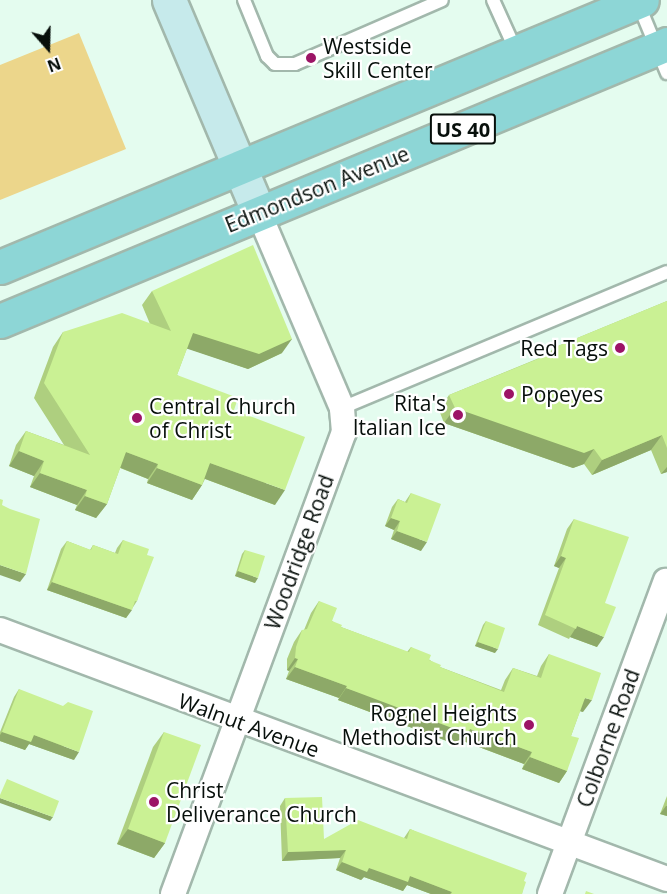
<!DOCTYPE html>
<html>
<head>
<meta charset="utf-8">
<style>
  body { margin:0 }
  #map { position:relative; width:667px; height:894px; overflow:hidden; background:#e4fcef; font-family:"Open Sans",sans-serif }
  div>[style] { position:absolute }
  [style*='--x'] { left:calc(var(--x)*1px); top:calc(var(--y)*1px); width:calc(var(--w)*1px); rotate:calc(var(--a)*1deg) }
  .green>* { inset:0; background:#ecd68b }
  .roads { filter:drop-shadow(2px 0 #a2b8ac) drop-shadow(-2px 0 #a2b8ac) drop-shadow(0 2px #a2b8ac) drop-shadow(0 -2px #a2b8ac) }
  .lane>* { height:12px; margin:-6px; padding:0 6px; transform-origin:6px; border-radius:6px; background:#fff }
  .street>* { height:24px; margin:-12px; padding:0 12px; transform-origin:12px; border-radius:12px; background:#fff }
  .secondary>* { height:33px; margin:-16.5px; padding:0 16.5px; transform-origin:16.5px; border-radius:16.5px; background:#c6eaeb }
  .primary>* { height:33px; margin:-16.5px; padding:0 16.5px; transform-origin:16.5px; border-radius:16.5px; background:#8dd6d6 }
  .wall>* { inset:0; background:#aecf7f }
  .shaded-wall>* { inset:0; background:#8da968 }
  .building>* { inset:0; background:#caf194 }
  .dots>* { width:16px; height:16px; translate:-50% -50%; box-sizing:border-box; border:3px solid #fff; border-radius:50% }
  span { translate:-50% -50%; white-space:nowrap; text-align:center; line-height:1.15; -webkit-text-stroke:4.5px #fff; paint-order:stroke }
  .shield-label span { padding:2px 4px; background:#fff; border:2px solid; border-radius:4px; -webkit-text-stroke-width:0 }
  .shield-label { font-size:20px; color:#070f0b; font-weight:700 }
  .poi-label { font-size:21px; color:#070f0b }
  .left { translate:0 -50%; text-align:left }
  .right { translate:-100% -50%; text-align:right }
  .street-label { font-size:21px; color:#070f0b }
  .north { position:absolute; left:18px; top:18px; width:60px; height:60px; -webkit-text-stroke:4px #fff; paint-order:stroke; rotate:160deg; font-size:16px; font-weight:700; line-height:24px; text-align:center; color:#070f0b }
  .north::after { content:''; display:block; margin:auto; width:21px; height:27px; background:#070f0b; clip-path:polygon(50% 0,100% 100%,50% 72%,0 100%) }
</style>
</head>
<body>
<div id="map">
  <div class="green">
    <i style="clip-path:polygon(79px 33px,126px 149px,0 200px,0 65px)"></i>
  </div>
  <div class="roads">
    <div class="lane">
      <i style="--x:244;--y:0;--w:61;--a:67.7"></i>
      <i style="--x:267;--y:56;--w:11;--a:45"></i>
      <i style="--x:275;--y:64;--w:20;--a:0"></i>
      <i style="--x:295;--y:64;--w:160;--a:-23.5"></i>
      <i style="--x:493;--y:0;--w:56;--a:65.7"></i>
      <i style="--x:638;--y:3;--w:76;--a:67.5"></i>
      <i style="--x:342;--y:408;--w:352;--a:-22.7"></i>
    </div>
    <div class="street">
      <i style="--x:0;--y:630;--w:712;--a:20.47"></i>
      <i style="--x:173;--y:894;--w:493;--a:-69.7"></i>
      <i style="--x:344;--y:432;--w:24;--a:-95"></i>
      <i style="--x:342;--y:408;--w:212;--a:-113.1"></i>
      <i style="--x:550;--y:894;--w:334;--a:-69.7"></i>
    </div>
    <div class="secondary">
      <i style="--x:169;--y:0;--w:231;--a:67.1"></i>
    </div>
    <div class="primary">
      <i style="--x:0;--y:267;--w:695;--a:-22.58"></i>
      <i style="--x:0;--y:321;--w:722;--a:-22.55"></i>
    </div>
  </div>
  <div class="wall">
    <i style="clip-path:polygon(152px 291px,282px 353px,248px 369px,187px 348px,177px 375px,234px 410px,275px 505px,205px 479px,202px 485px,192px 500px,147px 483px,148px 479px,120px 468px,107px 504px,96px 518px,75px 510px,77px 505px,30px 487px,34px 476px,9px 466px,16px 445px,26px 431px,64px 445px,34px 398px,53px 347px,63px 332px,150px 324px,142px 305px)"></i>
    <i style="clip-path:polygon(667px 301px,667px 472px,661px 474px,651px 450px,592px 475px,584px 464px,573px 468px,444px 423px,439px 410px,449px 395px,549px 354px,553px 348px)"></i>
    <i style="clip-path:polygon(411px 493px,421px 551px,391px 539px,394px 530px,385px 526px,392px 507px,398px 499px,405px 502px)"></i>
    <i style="clip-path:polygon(574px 519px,605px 603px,597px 647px,570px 637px,569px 639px,538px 625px,559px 568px,554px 566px,567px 529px)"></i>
    <i style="clip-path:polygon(123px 540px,147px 555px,137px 601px,126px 618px,47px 590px,61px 549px,67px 541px,90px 550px,93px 545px,115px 553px,117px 548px)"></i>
    <i style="clip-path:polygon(245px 550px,255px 583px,235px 576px,242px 554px)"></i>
    <i style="clip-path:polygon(319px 601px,332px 621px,341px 627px,407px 652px,411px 647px,440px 667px,501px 690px,505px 680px,513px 668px,537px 676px,541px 666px,549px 654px,583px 712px,580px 711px,571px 736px,567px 771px,559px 783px,522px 769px,524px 764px,463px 741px,460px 746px,338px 700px,339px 698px,286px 679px,289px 671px,287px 670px,287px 659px,294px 642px,302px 630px,304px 630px,311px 613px)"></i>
    <i style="clip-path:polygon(486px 621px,495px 653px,475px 646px,483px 625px)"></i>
    <i style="clip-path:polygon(19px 689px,74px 760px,29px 744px,25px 750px,0 741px,0 732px,14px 697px)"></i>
    <i style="clip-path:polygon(164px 732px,165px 843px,154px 858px,117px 844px,153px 747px)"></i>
    <i style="clip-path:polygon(667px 796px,667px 816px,660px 814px)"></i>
    <i style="clip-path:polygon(285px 798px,324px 839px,404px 838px,410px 829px,524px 881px,522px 894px,431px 894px,407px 885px,403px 891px,364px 877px,361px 880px,336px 870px,340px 858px,282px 861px,280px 806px)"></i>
  </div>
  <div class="shaded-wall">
    <i style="clip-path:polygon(193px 333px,292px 339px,282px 353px,248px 369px,182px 347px)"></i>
    <i style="clip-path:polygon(455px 408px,594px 449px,584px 464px,573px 468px,444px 423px)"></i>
    <i style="clip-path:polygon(662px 435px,651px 450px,592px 475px,602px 460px)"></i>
    <i style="clip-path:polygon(19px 451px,44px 461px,34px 476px,9px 466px)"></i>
    <i style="clip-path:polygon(126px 452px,158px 464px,148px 479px,116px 466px)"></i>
    <i style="clip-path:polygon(210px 463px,285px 490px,275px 505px,200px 477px)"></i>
    <i style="clip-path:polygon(667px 467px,667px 472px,661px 474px)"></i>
    <i style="clip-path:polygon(157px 468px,202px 485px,192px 500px,147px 483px)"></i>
    <i style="clip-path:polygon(40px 473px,87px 490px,77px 505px,30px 487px)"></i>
    <i style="clip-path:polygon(85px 496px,107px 504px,96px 518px,75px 510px)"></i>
    <i style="clip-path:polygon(391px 518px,400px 521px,394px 530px,385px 526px)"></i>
    <i style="clip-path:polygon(397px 531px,427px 542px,421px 551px,391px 539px)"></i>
    <i style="clip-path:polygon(561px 556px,566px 558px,559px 568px,554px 566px)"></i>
    <i style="clip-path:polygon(0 565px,26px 574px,20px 582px,0 575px)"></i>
    <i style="clip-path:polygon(238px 571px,258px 578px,255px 583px,235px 576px)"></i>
    <i style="clip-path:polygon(52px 582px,132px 610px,126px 618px,47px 590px)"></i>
    <i style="clip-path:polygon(577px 626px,604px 637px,597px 647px,570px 637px)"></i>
    <i style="clip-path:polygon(478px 642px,498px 649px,495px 653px,475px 646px)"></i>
    <i style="clip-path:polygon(295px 658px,298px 659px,289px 671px,287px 670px)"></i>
    <i style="clip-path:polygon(295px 667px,347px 686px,339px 698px,286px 679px)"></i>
    <i style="clip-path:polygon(346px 688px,470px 729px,532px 752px,524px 764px,463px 741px,460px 746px,338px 700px)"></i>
    <i style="clip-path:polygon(585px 698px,592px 700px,583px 712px,576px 710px)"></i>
    <i style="clip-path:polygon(2px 732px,34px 735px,79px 752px,74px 760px,29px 744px,25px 750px,0 741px,0 735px)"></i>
    <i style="clip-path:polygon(530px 757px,567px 771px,559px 783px,522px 769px)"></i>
    <i style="clip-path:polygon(0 798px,53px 817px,50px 821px,0 803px)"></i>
    <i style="clip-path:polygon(666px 806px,667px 806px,667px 816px,660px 814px)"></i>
    <i style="clip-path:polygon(128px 829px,165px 843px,154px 858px,117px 844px)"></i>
    <i style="clip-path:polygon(346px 850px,340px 858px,282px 861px,288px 852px)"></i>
    <i style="clip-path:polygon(342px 862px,369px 868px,410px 876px,452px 892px,450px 894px,431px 894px,407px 885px,403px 891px,364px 877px,361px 880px,336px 870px)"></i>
  </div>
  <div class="building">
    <i style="clip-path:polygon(253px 245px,292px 339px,259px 354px,193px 333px,177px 375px,238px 398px,234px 410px,305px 437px,285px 490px,210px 463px,202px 485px,157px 468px,158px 464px,126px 452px,107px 504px,85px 496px,87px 490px,40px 473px,44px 461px,19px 451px,26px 431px,90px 455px,44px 383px,63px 332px,122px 313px,171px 331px,152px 291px)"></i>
    <i style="clip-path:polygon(667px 301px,667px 448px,662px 435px,602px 460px,594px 449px,584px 453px,455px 408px,449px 395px,555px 352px,553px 348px)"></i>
    <i style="clip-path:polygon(411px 493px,441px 504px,427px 542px,397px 531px,400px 521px,391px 518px,398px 499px,407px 503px)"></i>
    <i style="clip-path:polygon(0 499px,3px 500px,2px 505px,10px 509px,40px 519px,26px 574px,0 565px)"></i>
    <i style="clip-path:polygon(574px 519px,629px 537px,605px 603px,616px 607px,604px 637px,577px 626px,576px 629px,545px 615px,566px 558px,561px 556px)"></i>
    <i style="clip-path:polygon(123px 540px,149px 549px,147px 555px,154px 557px,137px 601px,135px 601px,132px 610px,52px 582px,67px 541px,91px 550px,93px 545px,118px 554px)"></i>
    <i style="clip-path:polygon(245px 550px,265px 556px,258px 578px,238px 571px)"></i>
    <i style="clip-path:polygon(319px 601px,337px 608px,332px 621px,342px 625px,341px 627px,409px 652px,411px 647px,431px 655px,429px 660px,441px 665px,440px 667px,504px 692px,513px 668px,541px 678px,549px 654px,601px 673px,592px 700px,585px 698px,571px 736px,579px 738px,567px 771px,530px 757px,532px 752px,470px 729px,468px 734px,346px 688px,347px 686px,295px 667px,298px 659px,295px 658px,296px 647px,302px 630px,307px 629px)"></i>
    <i style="clip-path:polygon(486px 621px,505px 628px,498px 649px,478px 642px)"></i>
    <i style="clip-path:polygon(19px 689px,63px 706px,68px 702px,93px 711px,79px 752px,34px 735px,31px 742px,2px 732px)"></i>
    <i style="clip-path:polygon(164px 732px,201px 745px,165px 843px,128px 829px)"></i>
    <i style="clip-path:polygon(7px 779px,59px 801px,53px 817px,0 798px,0 795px)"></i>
    <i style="clip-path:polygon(322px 797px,324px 839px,358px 820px,407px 839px,410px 829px,527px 873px,524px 881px,526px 882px,522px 894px,451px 894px,452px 892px,410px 876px,408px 882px,369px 868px,367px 872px,342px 862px,346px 850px,288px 852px,285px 798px)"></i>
    <i style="clip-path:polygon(586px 891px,594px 894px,585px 894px)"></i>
  </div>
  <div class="dots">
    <i style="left:311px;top:58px;background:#9c1466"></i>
    <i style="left:620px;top:348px;background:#9c1466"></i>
    <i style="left:509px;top:394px;background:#9c1466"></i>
    <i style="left:458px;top:415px;background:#9c1466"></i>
    <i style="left:137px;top:418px;background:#9c1466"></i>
    <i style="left:529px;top:725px;background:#9c1466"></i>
    <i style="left:154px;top:802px;background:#9c1466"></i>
  </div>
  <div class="shield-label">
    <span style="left:463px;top:129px">US 40</span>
  </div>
  <div class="poi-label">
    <span class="left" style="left:323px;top:58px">Westside<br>Skill Center</span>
    <span class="right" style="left:608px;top:348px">Red Tags</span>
    <span class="left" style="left:521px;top:394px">Popeyes</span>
    <span class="right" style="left:446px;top:415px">Rita's<br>Italian Ice</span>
    <span class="left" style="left:149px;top:418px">Central Church<br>of Christ</span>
    <span class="right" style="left:517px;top:725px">Rognel Heights<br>Methodist Church</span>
    <span class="left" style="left:166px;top:802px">Christ<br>Deliverance Church</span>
  </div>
  <div class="street-label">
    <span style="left:317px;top:189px;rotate:-22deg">Edmondson Avenue</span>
    <span style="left:299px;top:552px;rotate:-70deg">Woodridge Road</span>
    <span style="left:249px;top:725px;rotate:20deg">Walnut Avenue</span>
    <span style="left:608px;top:738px;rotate:-70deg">Colborne Road</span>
  </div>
  <div class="north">N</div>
</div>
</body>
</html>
